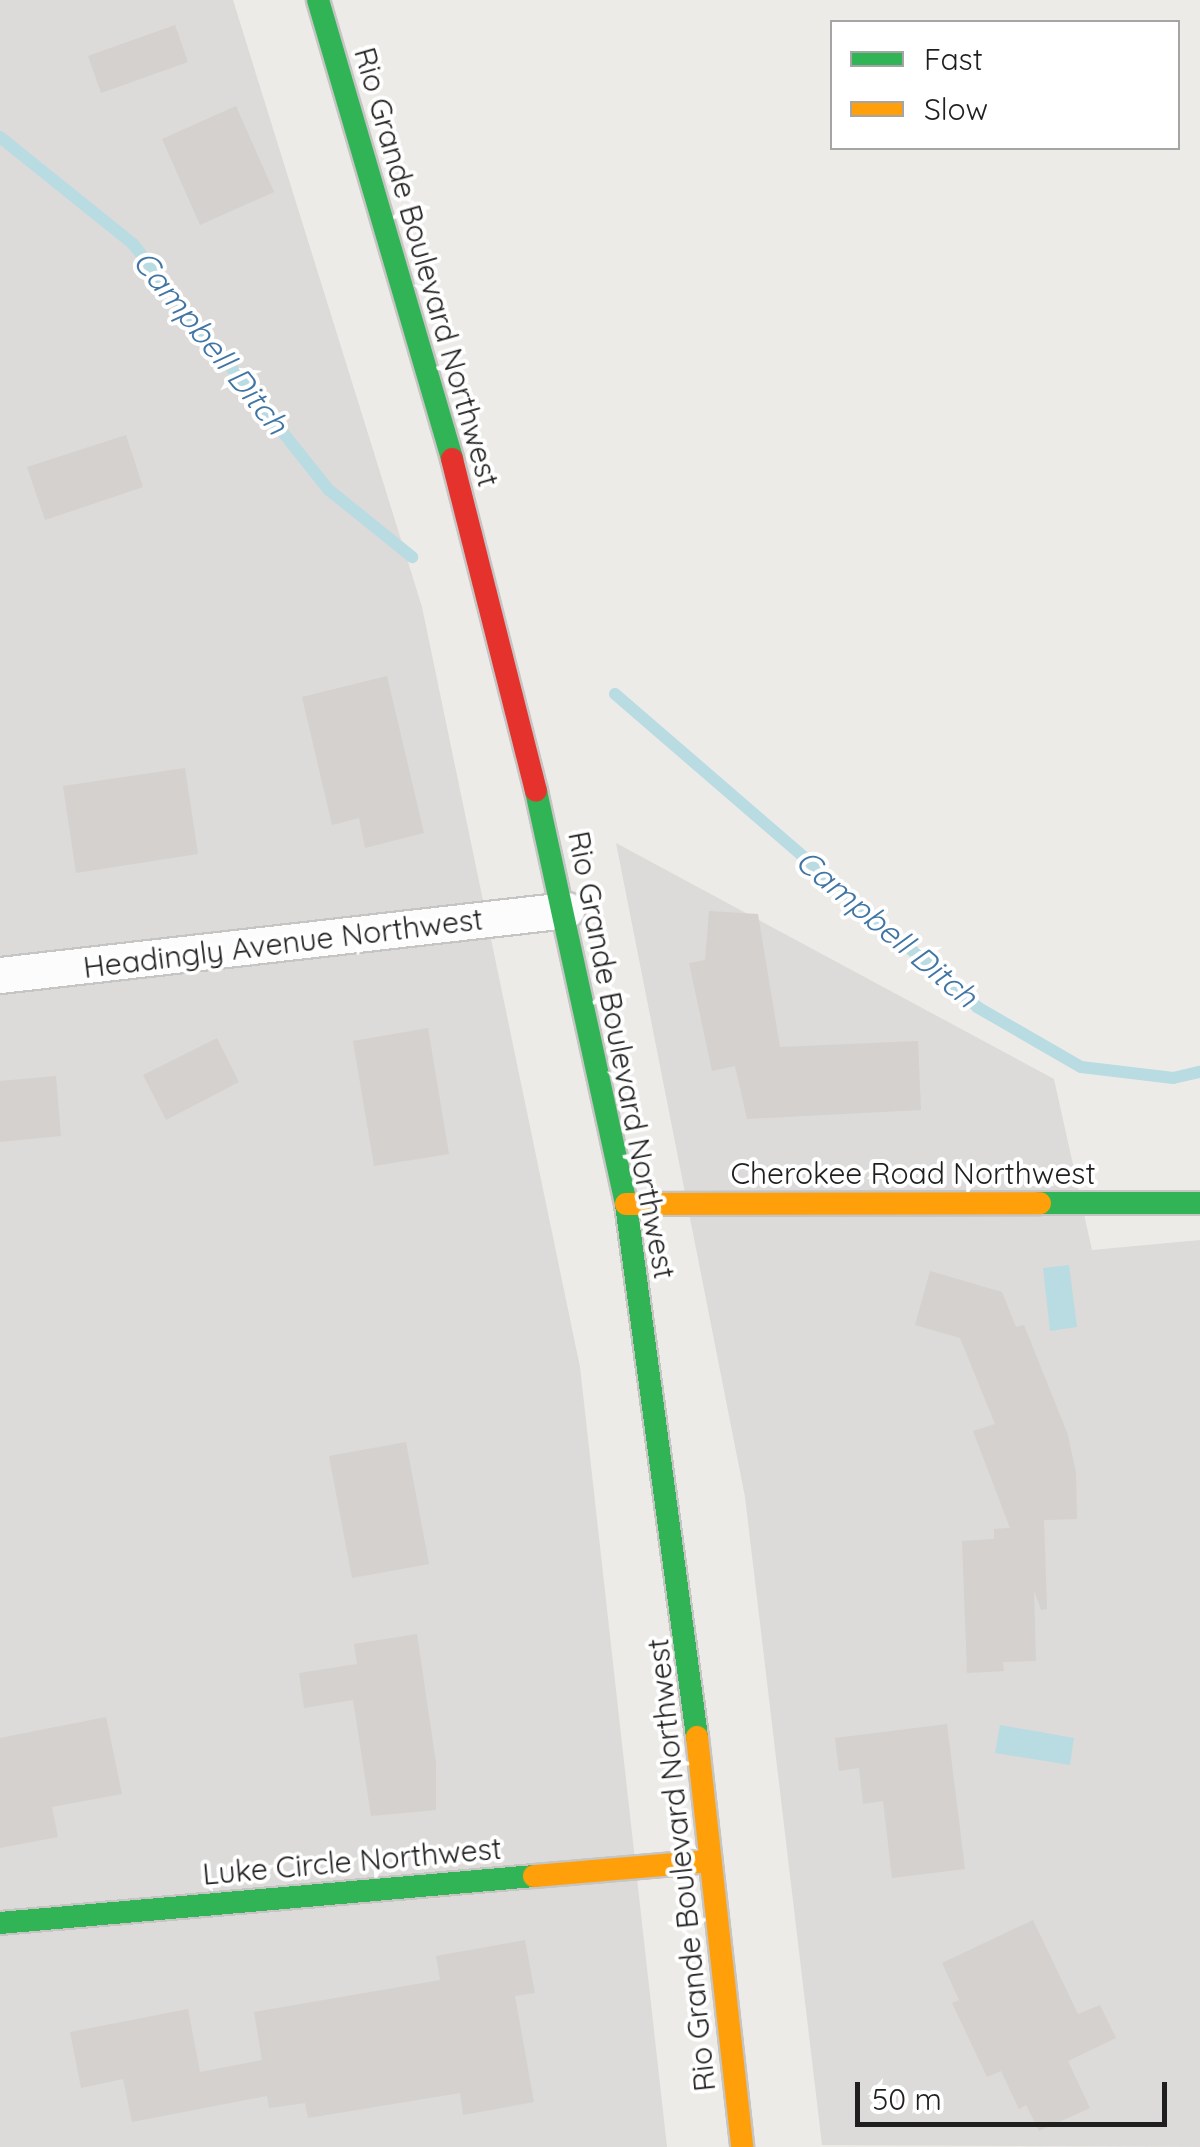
<!DOCTYPE html>
<html>
<head>
<meta charset="utf-8">
<style>
  body { margin:0 }
  #map { position:relative; width:1200px; height:2147px; overflow:hidden; background:#edebe8; font-family:Quicksand,sans-serif }
  div>[style] { position:absolute }
  [style*='--x'] { left:calc(var(--x)*1px); top:calc(var(--y)*1px); width:calc(var(--w)*1px); rotate:calc(var(--a)*1deg) }
  .residential>* { inset:0; background:#dcdbd9 }
  .water>* { inset:0; background:#b9dbe2 }
  .stream>* { height:12px; margin:-6px; padding:0 6px; transform-origin:6px; border-radius:6px; background:#b9dbe2 }
  .building>* { inset:0; background:#d4d1cf }
  .roads { filter:drop-shadow(2px 0 #c6c5c4) drop-shadow(-2px 0 #c6c5c4) drop-shadow(0 2px #c6c5c4) drop-shadow(0 -2px #c6c5c4) }
  .street>* { height:35px; margin:-17.5px; padding:0 17.5px; transform-origin:17.5px; border-radius:17.5px; background:#fcfcfc }
  .fast>* { height:22px; margin:-11px; padding:0 11px; transform-origin:11px; border-radius:11px; background:#30b455 }
  .slow>* { height:22px; margin:-11px; padding:0 11px; transform-origin:11px; border-radius:11px; background:#ff9f0a }
  .jam>* { height:22px; margin:-11px; padding:0 11px; transform-origin:11px; border-radius:11px; background:#e5322d }
  span { translate:-50% -50%; white-space:nowrap; text-align:center; line-height:1.15; -webkit-text-stroke:8px #fff; paint-order:stroke }
  .street-label { font-size:30px; color:#1f1f1f }
  .water-label { font-size:32px; color:#4176a4; font-style:italic }
  .legend { position:absolute; left:830px; top:20px; width:350px; height:130px; box-sizing:border-box; background:#fff; border:2px solid #a5a5a5; margin:0; padding:12px 18px; list-style:none; font-size:30px; color:#1f1f1f }
  .legend li { display:flex; align-items:center; gap:20px; height:50px }
  .legend b { width:50px; border:2px solid #a5a5a5 }
  .scale { position:absolute; left:855px; top:2082px; width:312px; height:45px; box-sizing:border-box; border:5px solid #1f1f1f; border-top:0; padding-left:12px; font-size:30px; line-height:35px; white-space:nowrap; color:#1f1f1f; -webkit-text-stroke:8px #fff; paint-order:stroke }
</style>
</head>
<body>
<div id="map">
  <div class="residential">
    <i style="clip-path:polygon(0 0,233px 0,422px 607px,580px 1367px,667px 2147px,0 2147px)"></i>
    <i style="clip-path:polygon(616px 843px,1054px 1079px,1092px 1250px,1200px 1240px,1200px 2147px,822px 2145px,745px 1497px)"></i>
  </div>
  <div class="water">
    <i style="clip-path:polygon(1069px 1265px,1077px 1327px,1050px 1331px,1043px 1268px)"></i>
    <i style="clip-path:polygon(1000px 1725px,1074px 1738px,1070px 1765px,995px 1753px)"></i>
  </div>
  <div class="stream">
    <i style="--x:0;--y:137;--w:171;--a:38.8"></i>
    <i style="--x:133;--y:244;--w:315;--a:51.5"></i>
    <i style="--x:329;--y:490;--w:107;--a:38.9"></i>
    <i style="--x:615;--y:694;--w:479;--a:40.8"></i>
    <i style="--x:977;--y:1007;--w:120;--a:30"></i>
    <i style="--x:1081;--y:1067;--w:93;--a:6.8"></i>
    <i style="--x:1173;--y:1078;--w:28;--a:-13"></i>
  </div>
  <div class="building">
    <i style="clip-path:polygon(175px 25px,188px 62px,101px 93px,88px 56px)"></i>
    <i style="clip-path:polygon(236px 106px,274px 192px,200px 225px,162px 139px)"></i>
    <i style="clip-path:polygon(126px 435px,143px 487px,45px 520px,27px 467px)"></i>
    <i style="clip-path:polygon(387px 676px,424px 833px,365px 848px,359px 818px,332px 825px,302px 697px)"></i>
    <i style="clip-path:polygon(185px 768px,198px 854px,76px 873px,63px 786px)"></i>
    <i style="clip-path:polygon(709px 911px,758px 914px,780px 1047px,918px 1041px,921px 1110px,747px 1119px,735px 1066px,712px 1071px,689px 963px,705px 960px)"></i>
    <i style="clip-path:polygon(428px 1028px,449px 1154px,374px 1166px,353px 1041px)"></i>
    <i style="clip-path:polygon(217px 1038px,239px 1082px,166px 1120px,143px 1075px)"></i>
    <i style="clip-path:polygon(56px 1076px,61px 1136px,0 1142px,0 1081px)"></i>
    <i style="clip-path:polygon(930px 1271px,1002px 1292px,1016px 1327px,1024px 1325px,1068px 1435px,1076px 1473px,1077px 1519px,1044px 1520px,1047px 1609px,1041px 1610px,1034px 1590px,1036px 1661px,1003px 1662px,1004px 1671px,967px 1673px,962px 1541px,994px 1539px,994px 1529px,1010px 1528px,973px 1431px,995px 1424px,960px 1338px,915px 1325px)"></i>
    <i style="clip-path:polygon(406px 1442px,429px 1564px,352px 1578px,329px 1456px)"></i>
    <i style="clip-path:polygon(417px 1634px,436px 1763px,436px 1810px,371px 1816px,353px 1700px,304px 1708px,299px 1673px,357px 1664px,354px 1644px)"></i>
    <i style="clip-path:polygon(106px 1717px,122px 1794px,52px 1807px,58px 1837px,0 1848px,0 1738px)"></i>
    <i style="clip-path:polygon(947px 1724px,965px 1869px,892px 1878px,883px 1801px,863px 1804px,859px 1768px,839px 1771px,835px 1738px)"></i>
    <i style="clip-path:polygon(1033px 1920px,1078px 2014px,1100px 2005px,1116px 2038px,1068px 2061px,1090px 2108px,1039px 2131px,1026px 2105px,1019px 2109px,1001px 2071px,987px 2077px,952px 2003px,959px 2000px,942px 1963px)"></i>
    <i style="clip-path:polygon(525px 1940px,535px 1993px,515px 1996px,534px 2102px,463px 2115px,460px 2093px,308px 2118px,305px 2103px,269px 2108px,267px 2096px,132px 2122px,123px 2079px,81px 2088px,70px 2032px,188px 2009px,200px 2072px,262px 2060px,254px 2012px,440px 1980px,436px 1956px)"></i>
  </div>
  <div class="roads">
    <div class="street">
      <i style="--x:0;--y:975;--w:570;--a:-6.55"></i>
    </div>
    <div class="fast">
      <i style="--x:318;--y:0;--w:478;--a:73.7"></i>
      <i style="--x:536;--y:791;--w:423;--a:77.7"></i>
      <i style="--x:626;--y:1204;--w:538;--a:82.41"></i>
      <i style="--x:1040;--y:1203;--w:160;--a:0"></i>
      <i style="--x:0;--y:1923;--w:536;--a:-5.03"></i>
    </div>
    <div class="slow">
      <i style="--x:626;--y:1204;--w:414;--a:-0.1"></i>
      <i style="--x:697;--y:1737;--w:412;--a:83.7"></i>
      <i style="--x:534;--y:1876;--w:177;--a:-4.9"></i>
    </div>
    <div class="jam">
      <i style="--x:452;--y:459;--w:342;--a:75.8"></i>
    </div>
  </div>
  <div class="street-label">
    <span style="left:427px;top:267px;rotate:74deg">Rio Grande Boulevard Northwest</span>
    <span style="left:283px;top:943px;rotate:-7deg">Headingly Avenue Northwest</span>
    <span style="left:622px;top:1055px;rotate:79deg">Rio Grande Boulevard Northwest</span>
    <span style="left:913px;top:1173px">Cherokee Road Northwest</span>
    <span style="left:352px;top:1861px;rotate:-5deg">Luke Circle Northwest</span>
    <span style="left:681px;top:1865px;rotate:-96deg">Rio Grande Boulevard Northwest</span>
  </div>
  <div class="water-label">
    <span style="left:211px;top:342px;rotate:51deg">Campbell Ditch</span>
    <span style="left:887px;top:928px;rotate:40deg">Campbell Ditch</span>
  </div>
  <ul class="legend">
  <li><b style="height:12px;background:#30b455"></b>Fast</li>
  <li><b style="height:12px;background:#ff9f0a"></b>Slow</li>
  </ul>
  <div class="scale">50 m</div>
</div>
</body>
</html>
